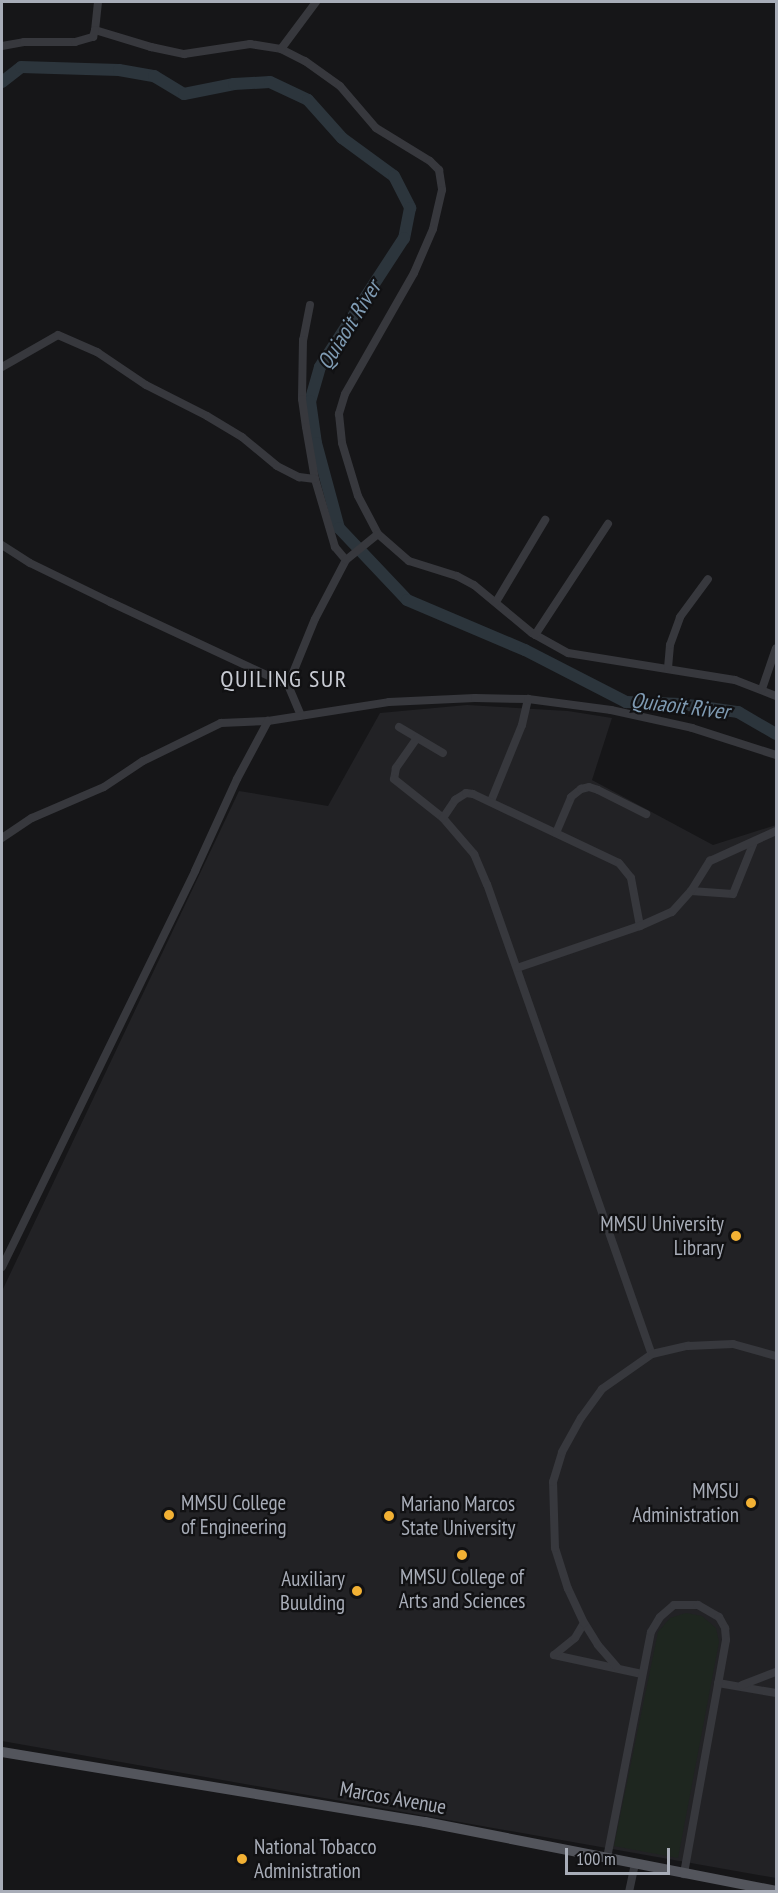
<!DOCTYPE html>
<html>
<head>
<meta charset="utf-8">
<style>
  body { margin:0 }
  #map { position:relative; width:778px; height:1893px; overflow:hidden; background:#161618; font-family:"PT Sans Narrow",sans-serif }
  div>[style] { position:absolute }
  [style*='--x'] { left:calc(var(--x)*1px); top:calc(var(--y)*1px); width:calc(var(--w)*1px); rotate:calc(var(--a)*1deg) }
  .built>* { inset:0; background:#222225 }
  .green>* { inset:0; background:#1e261f }
  .river>* { height:12px; margin:-6px; padding:0 6px; transform-origin:6px; border-radius:6px; background:#2c353c }
  .minor>* { height:8px; margin:-4px; padding:0 4px; transform-origin:4px; border-radius:4px; background:#37383d }
  .major>* { height:10px; margin:-5px; padding:0 5px; transform-origin:5px; border-radius:5px; background:#53555c }
  .dots>* { width:16px; height:16px; translate:-50% -50%; box-sizing:border-box; border:3px solid #111113; border-radius:50% }
  span { translate:-50% -50%; white-space:nowrap; text-align:center; line-height:1.15; -webkit-text-stroke:4.5px #111113; paint-order:stroke }
  .poi-label { font-size:21px; color:#a8adb8 }
  .right { translate:-100% -50%; text-align:right }
  .left { translate:0 -50%; text-align:left }
  .street-label { font-size:21px; color:#a8adb8 }
  .water-label { font-size:22px; color:#7f9bb3; font-style:italic }
  .quarter-label { font-size:24px; color:#c9ccd4; letter-spacing:1.5px }
  .frame { position:absolute; inset:0; border:3px solid #a8adb8; pointer-events:none }
  .scale { position:absolute; left:565px; top:1848px; width:105px; height:27px; box-sizing:border-box; border:3px solid #a8adb8; border-top:0; padding-left:8px; font-size:18px; line-height:21px; white-space:nowrap; color:#a8adb8; -webkit-text-stroke:4px #111113; paint-order:stroke }
</style>
</head>
<body>
<div id="map">
  <div class="built">
    <i style="clip-path:polygon(467px 705px,568px 711px,612px 718px,592px 780px,713px 845px,776px 825px,776px 1878px,2px 1741px,2px 1291px,239px 791px,328px 806px,380px 713px)"></i>
  </div>
  <div class="green">
    <i style="clip-path:polygon(686px 1613px,702px 1616px,716px 1628px,719px 1642px,678px 1858px,614px 1846px,658px 1632px,670px 1618px)"></i>
  </div>
  <div class="river">
    <i style="--x:2;--y:82;--w:24;--a:-38"></i>
    <i style="--x:21;--y:67;--w:98;--a:1.8"></i>
    <i style="--x:119;--y:70;--w:36;--a:10"></i>
    <i style="--x:154;--y:76;--w:35;--a:31"></i>
    <i style="--x:184;--y:94;--w:51;--a:-11.3"></i>
    <i style="--x:234;--y:84;--w:36;--a:-3"></i>
    <i style="--x:270;--y:82;--w:42;--a:25.3"></i>
    <i style="--x:308;--y:100;--w:51;--a:48.2"></i>
    <i style="--x:342;--y:138;--w:64;--a:36.2"></i>
    <i style="--x:394;--y:176;--w:36;--a:63"></i>
    <i style="--x:410;--y:208;--w:31;--a:101"></i>
    <i style="--x:404;--y:238;--w:154;--a:123.1"></i>
    <i style="--x:320;--y:367;--w:35;--a:106"></i>
    <i style="--x:310;--y:401;--w:42;--a:81.9"></i>
    <i style="--x:316;--y:443;--w:88;--a:74.9"></i>
    <i style="--x:339;--y:528;--w:99;--a:46.6"></i>
    <i style="--x:407;--y:600;--w:128;--a:23"></i>
    <i style="--x:525;--y:650;--w:114;--a:27.2"></i>
    <i style="--x:626;--y:702;--w:55;--a:2.1"></i>
    <i style="--x:681;--y:704;--w:58;--a:8"></i>
    <i style="--x:738;--y:712;--w:44;--a:30.1"></i>
  </div>
  <div class="minor">
    <i style="--x:98;--y:2;--w:28;--a:96"></i>
    <i style="--x:95;--y:30;--w:59;--a:16.9"></i>
    <i style="--x:151;--y:47;--w:34;--a:12"></i>
    <i style="--x:184;--y:54;--w:67;--a:-8.6"></i>
    <i style="--x:250;--y:44;--w:31;--a:9"></i>
    <i style="--x:281;--y:49;--w:27;--a:27"></i>
    <i style="--x:305;--y:61;--w:43;--a:35.5"></i>
    <i style="--x:340;--y:86;--w:55;--a:49.4"></i>
    <i style="--x:376;--y:128;--w:63;--a:31.4"></i>
    <i style="--x:430;--y:161;--w:13;--a:45"></i>
    <i style="--x:439;--y:170;--w:20;--a:81"></i>
    <i style="--x:442;--y:190;--w:40;--a:103"></i>
    <i style="--x:433;--y:229;--w:48;--a:113.4"></i>
    <i style="--x:414;--y:273;--w:139;--a:119.7"></i>
    <i style="--x:345;--y:394;--w:21;--a:107"></i>
    <i style="--x:339;--y:414;--w:29;--a:84"></i>
    <i style="--x:342;--y:443;--w:55;--a:73.2"></i>
    <i style="--x:358;--y:496;--w:43;--a:62.2"></i>
    <i style="--x:378;--y:534;--w:41;--a:41.1"></i>
    <i style="--x:409;--y:561;--w:50;--a:17.4"></i>
    <i style="--x:457;--y:576;--w:19;--a:28"></i>
    <i style="--x:474;--y:585;--w:75;--a:39.6"></i>
    <i style="--x:532;--y:633;--w:41;--a:29.1"></i>
    <i style="--x:568;--y:653;--w:169;--a:9.2"></i>
    <i style="--x:735;--y:680;--w:44;--a:21.3"></i>
    <i style="--x:2;--y:46;--w:22;--a:-10"></i>
    <i style="--x:24;--y:42;--w:51;--a:0"></i>
    <i style="--x:75;--y:42;--w:19;--a:-16"></i>
    <i style="--x:93;--y:37;--w:7;--a:-74"></i>
    <i style="--x:281;--y:49;--w:59;--a:-53.3"></i>
    <i style="--x:310;--y:305;--w:36;--a:101"></i>
    <i style="--x:303;--y:340;--w:59;--a:91"></i>
    <i style="--x:302;--y:399;--w:28;--a:82"></i>
    <i style="--x:306;--y:427;--w:53;--a:80.2"></i>
    <i style="--x:315;--y:479;--w:71;--a:73.6"></i>
    <i style="--x:335;--y:547;--w:17;--a:50"></i>
    <i style="--x:2;--y:367;--w:64;--a:-29.7"></i>
    <i style="--x:58;--y:335;--w:43;--a:23.6"></i>
    <i style="--x:97;--y:352;--w:59;--a:34"></i>
    <i style="--x:146;--y:385;--w:68;--a:26.9"></i>
    <i style="--x:207;--y:416;--w:41;--a:31"></i>
    <i style="--x:242;--y:437;--w:45;--a:39.6"></i>
    <i style="--x:277;--y:466;--w:25;--a:27"></i>
    <i style="--x:299;--y:477;--w:16;--a:7"></i>
    <i style="--x:2;--y:545;--w:33;--a:33"></i>
    <i style="--x:30;--y:563;--w:89;--a:26"></i>
    <i style="--x:110;--y:602;--w:196;--a:25"></i>
    <i style="--x:288;--y:685;--w:33;--a:67"></i>
    <i style="--x:496;--y:602;--w:96;--a:-59.1"></i>
    <i style="--x:535;--y:635;--w:133;--a:-56.7"></i>
    <i style="--x:668;--y:668;--w:23;--a:-85"></i>
    <i style="--x:670;--y:645;--w:30;--a:-70"></i>
    <i style="--x:680;--y:617;--w:47;--a:-53.6"></i>
    <i style="--x:288;--y:685;--w:71;--a:-67.8"></i>
    <i style="--x:315;--y:619;--w:67;--a:-62.3"></i>
    <i style="--x:346;--y:560;--w:41;--a:-39.1"></i>
    <i style="--x:762;--y:689;--w:43;--a:-71.1"></i>
    <i style="--x:399;--y:727;--w:51;--a:30.6"></i>
    <i style="--x:417;--y:738;--w:37;--a:125"></i>
    <i style="--x:396;--y:768;--w:11;--a:100"></i>
    <i style="--x:394;--y:779;--w:63;--a:38.5"></i>
    <i style="--x:443;--y:818;--w:48;--a:49.3"></i>
    <i style="--x:474;--y:854;--w:33;--a:67"></i>
    <i style="--x:487;--y:884;--w:498;--a:70.7"></i>
    <i style="--x:491;--y:801;--w:82;--a:-67.8"></i>
    <i style="--x:522;--y:725;--w:27;--a:-77"></i>
    <i style="--x:443;--y:818;--w:22;--a:-56"></i>
    <i style="--x:455;--y:800;--w:13;--a:-32"></i>
    <i style="--x:466;--y:793;--w:7;--a:8"></i>
    <i style="--x:473;--y:794;--w:161;--a:25.3"></i>
    <i style="--x:619;--y:863;--w:19;--a:51"></i>
    <i style="--x:631;--y:878;--w:49;--a:79.4"></i>
    <i style="--x:556;--y:833;--w:39;--a:-67"></i>
    <i style="--x:571;--y:797;--w:13;--a:-39"></i>
    <i style="--x:581;--y:789;--w:8;--a:-14"></i>
    <i style="--x:589;--y:787;--w:9;--a:18"></i>
    <i style="--x:598;--y:790;--w:54;--a:26.6"></i>
    <i style="--x:2;--y:838;--w:36;--a:-34"></i>
    <i style="--x:32;--y:818;--w:78;--a:-23.3"></i>
    <i style="--x:104;--y:787;--w:47;--a:-33.7"></i>
    <i style="--x:143;--y:761;--w:87;--a:-26"></i>
    <i style="--x:221;--y:723;--w:47;--a:-2.4"></i>
    <i style="--x:268;--y:721;--w:122;--a:-8.9"></i>
    <i style="--x:389;--y:702;--w:86;--a:-2.7"></i>
    <i style="--x:475;--y:698;--w:53;--a:1.1"></i>
    <i style="--x:528;--y:699;--w:84;--a:7.5"></i>
    <i style="--x:611;--y:710;--w:83;--a:12.5"></i>
    <i style="--x:692;--y:728;--w:88;--a:17.8"></i>
    <i style="--x:691;--y:891;--w:42;--a:4.1"></i>
    <i style="--x:733;--y:894;--w:56;--a:-68"></i>
    <i style="--x:517;--y:968;--w:130;--a:-18.9"></i>
    <i style="--x:640;--y:926;--w:35;--a:-24"></i>
    <i style="--x:672;--y:912;--w:28;--a:-48"></i>
    <i style="--x:691;--y:891;--w:36;--a:-58"></i>
    <i style="--x:710;--y:861;--w:72;--a:-24.4"></i>
    <i style="--x:2;--y:1267;--w:441;--a:-64"></i>
    <i style="--x:195;--y:871;--w:101;--a:-65.5"></i>
    <i style="--x:237;--y:779;--w:66;--a:-61.9"></i>
    <i style="--x:554;--y:1655;--w:90;--a:12.2"></i>
    <i style="--x:554;--y:1655;--w:27;--a:-39"></i>
    <i style="--x:575;--y:1638;--w:17;--a:-59"></i>
    <i style="--x:617;--y:1667;--w:29;--a:-131"></i>
    <i style="--x:598;--y:1645;--w:26;--a:-122"></i>
    <i style="--x:584;--y:1623;--w:38;--a:-115"></i>
    <i style="--x:568;--y:1589;--w:43;--a:-107.6"></i>
    <i style="--x:555;--y:1548;--w:66;--a:-91.7"></i>
    <i style="--x:553;--y:1482;--w:31;--a:-73"></i>
    <i style="--x:562;--y:1452;--w:39;--a:-61"></i>
    <i style="--x:581;--y:1418;--w:36;--a:-54"></i>
    <i style="--x:602;--y:1389;--w:61;--a:-35"></i>
    <i style="--x:652;--y:1354;--w:37;--a:-13"></i>
    <i style="--x:688;--y:1346;--w:45;--a:-2.5"></i>
    <i style="--x:733;--y:1344;--w:45;--a:15.6"></i>
    <i style="--x:718;--y:1683;--w:59;--a:9.8"></i>
    <i style="--x:742;--y:1685;--w:36;--a:-21"></i>
    <i style="--x:607;--y:1858;--w:230;--a:-79"></i>
    <i style="--x:651;--y:1632;--w:17;--a:-59"></i>
    <i style="--x:660;--y:1617;--w:18;--a:-41"></i>
    <i style="--x:674;--y:1605;--w:24;--a:0"></i>
    <i style="--x:698;--y:1605;--w:24;--a:30"></i>
    <i style="--x:719;--y:1617;--w:13;--a:61"></i>
    <i style="--x:725;--y:1628;--w:12;--a:85"></i>
    <i style="--x:726;--y:1640;--w:238;--a:100.2"></i>
    <i style="--x:629;--y:1892;--w:30;--a:-78"></i>
  </div>
  <div class="major">
    <i style="--x:2;--y:1752;--w:429;--a:9.4"></i>
    <i style="--x:425;--y:1822;--w:358;--a:11.1"></i>
  </div>
  <div class="dots">
    <i style="left:736px;top:1236px;background:#f2b134"></i>
    <i style="left:751px;top:1503px;background:#f2b134"></i>
    <i style="left:169px;top:1515px;background:#f2b134"></i>
    <i style="left:389px;top:1516px;background:#f2b134"></i>
    <i style="left:462px;top:1555px;background:#f2b134"></i>
    <i style="left:357px;top:1591px;background:#f2b134"></i>
    <i style="left:242px;top:1859px;background:#f2b134"></i>
  </div>
  <div class="poi-label">
    <span class="right" style="left:724px;top:1236px">MMSU University<br>Library</span>
    <span class="right" style="left:739px;top:1503px">MMSU<br>Administration</span>
    <span class="left" style="left:181px;top:1515px">MMSU College<br>of Engineering</span>
    <span class="left" style="left:401px;top:1516px">Mariano Marcos<br>State University</span>
    <span style="left:462px;top:1589px">MMSU College of<br>Arts and Sciences</span>
    <span class="right" style="left:345px;top:1591px">Auxiliary<br>Buulding</span>
    <span class="left" style="left:254px;top:1859px">National Tobacco<br>Administration</span>
  </div>
  <div class="street-label">
    <span style="left:393px;top:1798px;rotate:10deg">Marcos Avenue</span>
  </div>
  <div class="water-label">
    <span style="left:349px;top:325px;rotate:-58deg">Quiaoit River</span>
    <span style="left:680px;top:706px;rotate:7deg">Quiaoit River</span>
  </div>
  <div class="quarter-label">
    <span style="left:284px;top:679px">QUILING SUR</span>
  </div>
  <div class="frame"></div>
  <div class="scale">100 m</div>
</div>
</body>
</html>
